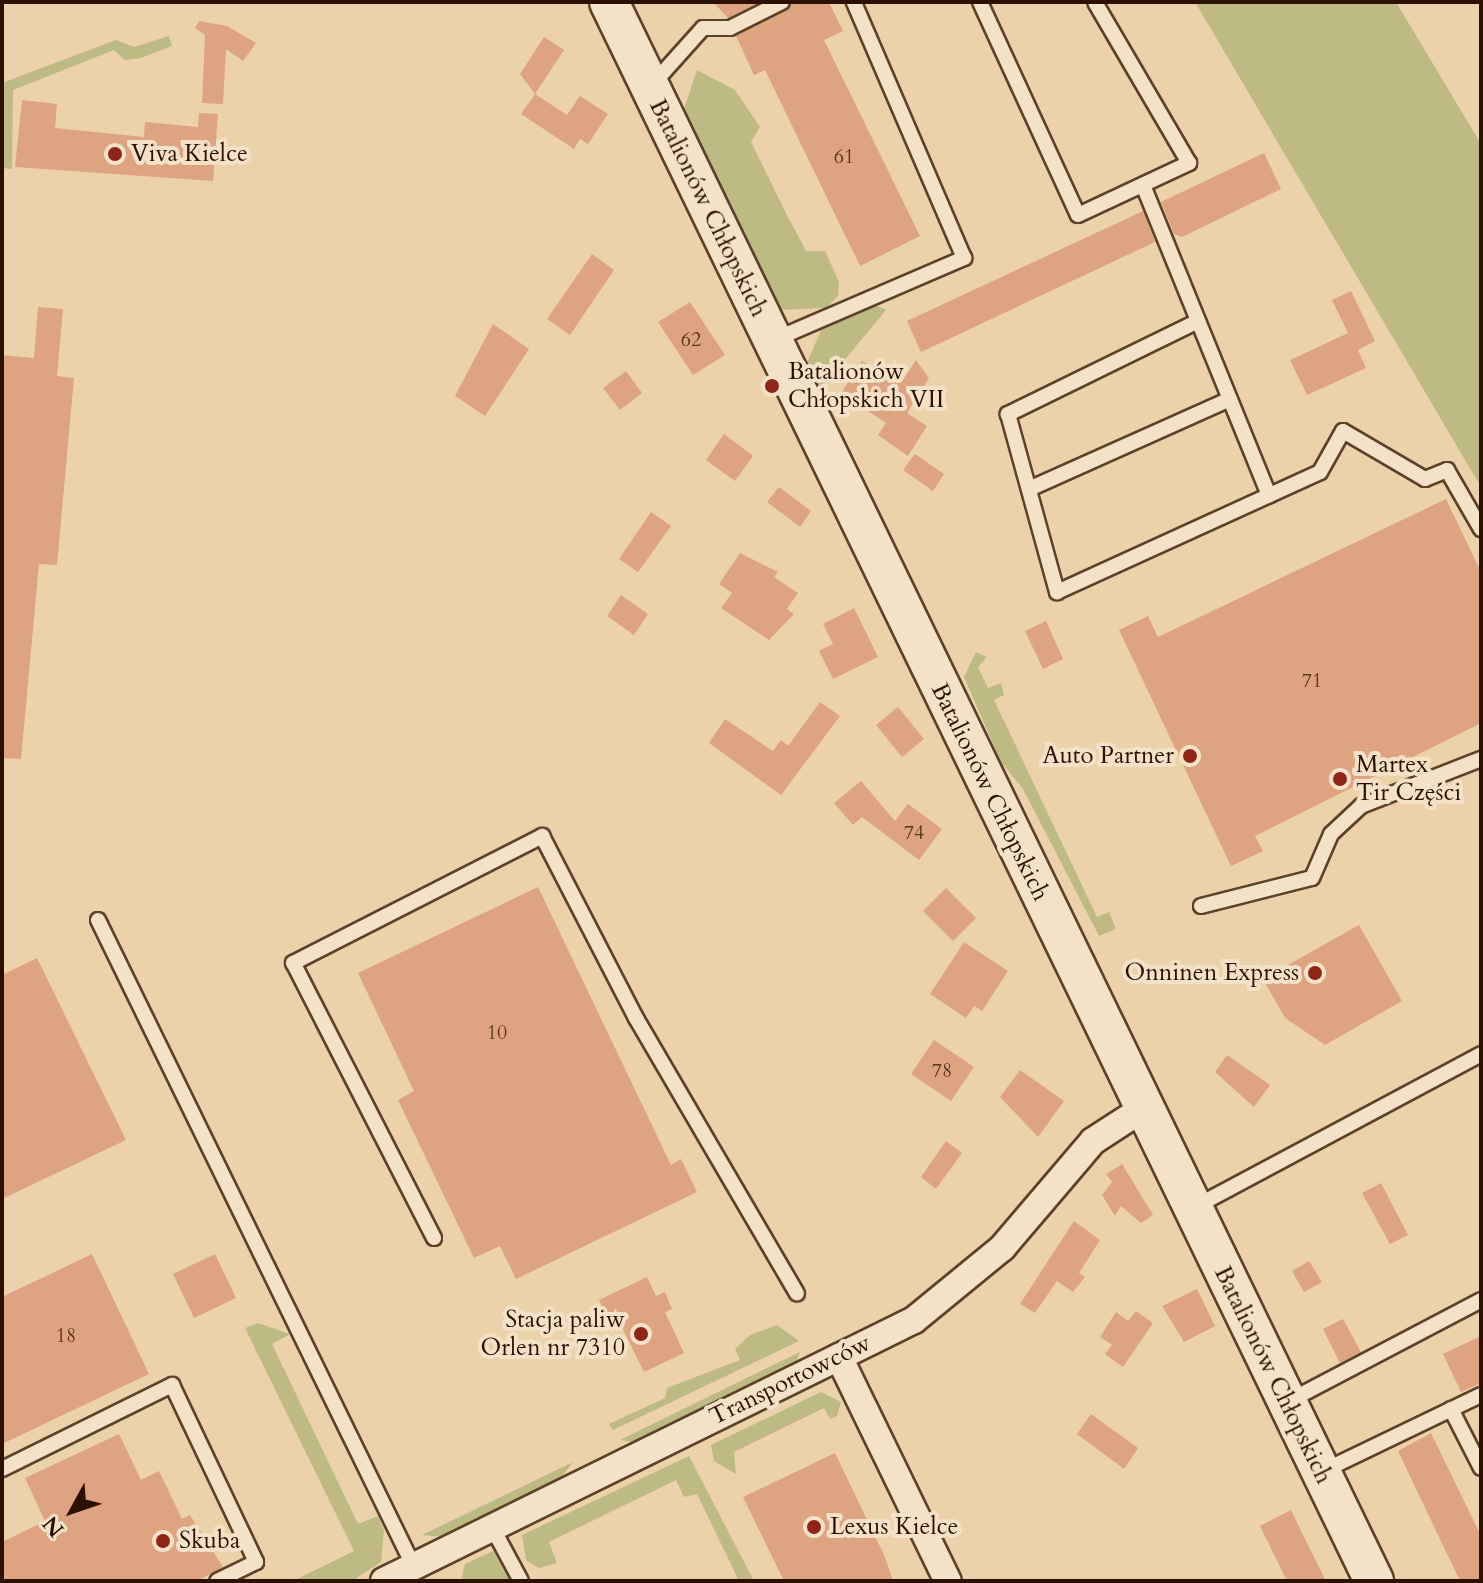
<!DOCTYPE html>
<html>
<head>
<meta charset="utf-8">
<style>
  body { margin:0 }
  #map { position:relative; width:1483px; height:1583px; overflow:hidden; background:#ecd2aa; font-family:Cardo,serif }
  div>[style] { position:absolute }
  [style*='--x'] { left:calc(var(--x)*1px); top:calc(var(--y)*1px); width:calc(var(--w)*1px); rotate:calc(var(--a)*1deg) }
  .green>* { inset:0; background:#beba84 }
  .building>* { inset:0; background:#dea380 }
  .roads { filter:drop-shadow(2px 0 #5d412a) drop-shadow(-2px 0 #5d412a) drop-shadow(0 2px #5d412a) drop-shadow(0 -2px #5d412a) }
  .lane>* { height:14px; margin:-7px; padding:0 7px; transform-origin:7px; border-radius:7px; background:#f3e2c8 }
  .street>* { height:26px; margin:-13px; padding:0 13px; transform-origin:13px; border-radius:13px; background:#f3e2c8 }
  .secondary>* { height:38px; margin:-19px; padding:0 19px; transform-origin:19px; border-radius:19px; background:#f3e2c8 }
  .dots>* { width:22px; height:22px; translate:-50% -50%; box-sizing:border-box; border:4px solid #f3e2c8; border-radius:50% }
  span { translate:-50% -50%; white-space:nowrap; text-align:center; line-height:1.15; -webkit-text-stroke:8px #f3e2c8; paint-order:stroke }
  .number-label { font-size:20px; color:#593620 }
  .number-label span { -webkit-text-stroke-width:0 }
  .poi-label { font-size:24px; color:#2d1100 }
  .left { translate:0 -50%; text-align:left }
  .right { translate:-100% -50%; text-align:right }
  .street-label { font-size:24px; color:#2d1100 }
  .frame { position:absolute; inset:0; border:4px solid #2d1100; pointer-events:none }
  .north { position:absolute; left:32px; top:1471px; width:80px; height:80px; -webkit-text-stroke:6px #f3e2c8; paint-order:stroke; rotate:230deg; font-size:22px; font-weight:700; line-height:32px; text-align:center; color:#2d1100 }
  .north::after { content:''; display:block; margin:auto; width:28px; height:36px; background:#2d1100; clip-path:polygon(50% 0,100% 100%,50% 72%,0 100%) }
</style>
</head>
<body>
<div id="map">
  <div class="green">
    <i style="clip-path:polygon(1195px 2px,1396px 2px,1481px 144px,1481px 487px)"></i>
    <i style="clip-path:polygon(169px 36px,172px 46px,141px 58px,125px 60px,114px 50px,13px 90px,12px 169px,2px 168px,2px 83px,116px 40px,134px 47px)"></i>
    <i style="clip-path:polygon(697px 70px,735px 90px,760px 127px,751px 142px,788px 217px,806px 251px,825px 251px,839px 282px,838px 296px,826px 308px,778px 310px,684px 109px)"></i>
    <i style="clip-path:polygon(875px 305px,886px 310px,818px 392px,805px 367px,821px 330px)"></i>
    <i style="clip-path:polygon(976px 652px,987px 657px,978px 667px,988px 688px,1001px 683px,1004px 695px,994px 700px,1097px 917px,1109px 912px,1116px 929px,1099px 936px,1023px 789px,1001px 762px,964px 677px)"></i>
    <i style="clip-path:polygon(258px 1323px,290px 1334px,272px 1344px,358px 1524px,378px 1516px,384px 1531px,381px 1562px,352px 1581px,293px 1581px,354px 1551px,245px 1328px)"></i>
    <i style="clip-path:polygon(777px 1325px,799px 1341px,613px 1430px,609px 1424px,665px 1398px,667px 1388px,740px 1360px,735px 1349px,750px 1335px)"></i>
    <i style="clip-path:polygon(800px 1352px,795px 1365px,637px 1443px,620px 1440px)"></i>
    <i style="clip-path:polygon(821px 1392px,841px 1402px,837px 1416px,830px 1419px,824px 1408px,734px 1452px,736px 1474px,714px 1461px,711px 1445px)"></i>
    <i style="clip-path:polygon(689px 1456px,754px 1581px,739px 1581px,697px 1494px,684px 1497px,676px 1480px,549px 1542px,557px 1563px,539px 1568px,526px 1560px,522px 1535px)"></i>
    <i style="clip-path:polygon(573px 1462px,559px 1480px,443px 1537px,422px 1535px)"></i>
    <i style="clip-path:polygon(493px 1551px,510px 1581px,461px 1581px,465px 1564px)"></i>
  </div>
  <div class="building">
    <i style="clip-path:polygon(713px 2px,760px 2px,728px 18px)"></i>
    <i style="clip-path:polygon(792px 2px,829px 2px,843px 31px,824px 40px,920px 236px,860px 266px,765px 70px,754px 75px,736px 36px)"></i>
    <i style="clip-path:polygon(199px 21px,227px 26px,256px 43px,243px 61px,226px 49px,223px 104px,202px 103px,205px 35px,195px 28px)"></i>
    <i style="clip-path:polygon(544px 37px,564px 50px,535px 94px,520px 74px)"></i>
    <i style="clip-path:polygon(535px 94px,567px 115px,580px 96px,608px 114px,588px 144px,580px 139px,574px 149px,521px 114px)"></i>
    <i style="clip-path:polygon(22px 100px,57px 104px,55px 128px,144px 137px,145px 122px,198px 127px,199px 113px,218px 114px,213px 181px,15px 167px)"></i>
    <i style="clip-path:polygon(1264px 153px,1281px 189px,1182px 237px,1174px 234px,1161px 202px)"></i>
    <i style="clip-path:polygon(1143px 211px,1155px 242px,921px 352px,907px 321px)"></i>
    <i style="clip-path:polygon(592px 254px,614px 270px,570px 335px,547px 319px)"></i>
    <i style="clip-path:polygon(1351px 291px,1375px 341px,1358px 350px,1366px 368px,1307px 395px,1290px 360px,1348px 333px,1332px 300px)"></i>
    <i style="clip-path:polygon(690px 302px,725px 355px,693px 375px,658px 322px)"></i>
    <i style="clip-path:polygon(38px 307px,63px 309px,57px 376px,74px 378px,57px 565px,39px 564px,21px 759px,2px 758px,2px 355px,34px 358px)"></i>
    <i style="clip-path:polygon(493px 324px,529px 349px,485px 416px,455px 396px)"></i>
    <i style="clip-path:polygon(916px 360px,929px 378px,907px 413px,927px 426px,908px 456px,878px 435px,886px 423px,841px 393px,862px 361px,901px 383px)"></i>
    <i style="clip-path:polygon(626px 371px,642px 393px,620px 410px,603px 388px)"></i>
    <i style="clip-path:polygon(724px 434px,753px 456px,735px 481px,706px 460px)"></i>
    <i style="clip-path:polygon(915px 454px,944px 474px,933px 491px,903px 470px)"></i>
    <i style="clip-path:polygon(779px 487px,811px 511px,800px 527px,767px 502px)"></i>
    <i style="clip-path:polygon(1446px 499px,1481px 572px,1481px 723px,1255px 836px,1263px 851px,1231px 866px,1119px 630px,1148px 616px,1158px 637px)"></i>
    <i style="clip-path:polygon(651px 512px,671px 526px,638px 572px,619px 559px)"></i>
    <i style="clip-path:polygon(740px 553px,778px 572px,774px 577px,798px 593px,787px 609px,794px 614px,769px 640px,721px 608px,732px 593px,719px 584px)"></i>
    <i style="clip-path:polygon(621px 595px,648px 614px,634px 635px,607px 616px)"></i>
    <i style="clip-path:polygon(854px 608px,878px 657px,833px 679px,819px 651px,833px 644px,823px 624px)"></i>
    <i style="clip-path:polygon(1046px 621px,1063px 659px,1043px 669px,1025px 631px)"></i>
    <i style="clip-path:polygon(820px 702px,840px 716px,781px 795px,709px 743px,725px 719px,773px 751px,781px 740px,788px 746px)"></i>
    <i style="clip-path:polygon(898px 707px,924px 739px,902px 757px,876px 725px)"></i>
    <i style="clip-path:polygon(861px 781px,895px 821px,908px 804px,942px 829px,919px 860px,862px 817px,853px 825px,834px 803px)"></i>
    <i style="clip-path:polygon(538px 887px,671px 1165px,681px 1159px,697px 1192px,516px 1279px,500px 1246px,474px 1258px,398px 1100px,414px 1091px,358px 973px)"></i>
    <i style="clip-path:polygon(946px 888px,976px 918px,953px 941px,923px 911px)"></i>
    <i style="clip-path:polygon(1359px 925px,1402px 1001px,1325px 1045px,1285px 1018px,1263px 979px)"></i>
    <i style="clip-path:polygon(964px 942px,1008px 971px,982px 1011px,974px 1006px,966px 1018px,930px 994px)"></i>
    <i style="clip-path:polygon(37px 958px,126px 1140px,2px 1199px,2px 975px)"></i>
    <i style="clip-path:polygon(934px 1040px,974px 1067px,951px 1101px,911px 1074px)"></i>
    <i style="clip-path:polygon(1227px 1055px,1270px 1085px,1254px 1107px,1215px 1072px)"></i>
    <i style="clip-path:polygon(1020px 1070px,1064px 1101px,1038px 1137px,1000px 1097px)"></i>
    <i style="clip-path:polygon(946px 1141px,962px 1153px,936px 1189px,921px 1177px)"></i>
    <i style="clip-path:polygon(1122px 1164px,1153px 1215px,1141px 1223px,1121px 1206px,1115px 1216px,1102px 1195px,1112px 1182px,1106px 1174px)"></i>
    <i style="clip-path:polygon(1381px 1183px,1408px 1235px,1390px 1244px,1362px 1193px)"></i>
    <i style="clip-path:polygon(1074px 1221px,1100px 1240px,1079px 1273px,1085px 1277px,1073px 1292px,1057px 1281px,1035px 1313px,1020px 1304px)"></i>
    <i style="clip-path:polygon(92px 1254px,149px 1374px,2px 1444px,2px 1297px)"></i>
    <i style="clip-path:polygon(215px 1254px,236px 1298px,194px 1318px,173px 1274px)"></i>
    <i style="clip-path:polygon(1309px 1261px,1322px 1282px,1304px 1292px,1292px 1271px)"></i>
    <i style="clip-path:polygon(647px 1277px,656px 1296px,665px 1292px,672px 1309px,665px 1312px,684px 1353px,644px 1372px,616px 1315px,608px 1319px,599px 1300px)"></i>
    <i style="clip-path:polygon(1197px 1289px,1215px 1326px,1184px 1342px,1162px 1306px)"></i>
    <i style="clip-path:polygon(1136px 1311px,1153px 1323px,1123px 1367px,1105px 1354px,1112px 1345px,1100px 1337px,1116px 1312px,1128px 1321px)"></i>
    <i style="clip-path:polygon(1343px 1319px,1361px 1352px,1340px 1363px,1323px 1329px)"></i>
    <i style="clip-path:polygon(1481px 1336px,1481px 1383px,1461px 1392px,1443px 1354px)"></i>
    <i style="clip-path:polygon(1091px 1414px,1138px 1448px,1124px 1469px,1077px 1434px)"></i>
    <i style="clip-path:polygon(1431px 1433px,1481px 1536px,1481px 1581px,1460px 1581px,1398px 1451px)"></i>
    <i style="clip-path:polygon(119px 1434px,141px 1480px,159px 1471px,182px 1519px,190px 1515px,223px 1567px,197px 1581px,2px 1581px,2px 1542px,45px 1521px,25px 1478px)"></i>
    <i style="clip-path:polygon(835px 1453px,885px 1557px,893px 1581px,784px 1581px,743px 1497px)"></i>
    <i style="clip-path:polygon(1291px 1510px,1309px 1547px,1326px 1581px,1287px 1581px,1260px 1526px)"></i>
  </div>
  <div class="roads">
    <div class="lane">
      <i style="--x:980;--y:2;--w:234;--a:65.3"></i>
      <i style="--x:1078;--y:215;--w:123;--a:-25.1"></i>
      <i style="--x:1189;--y:163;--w:186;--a:-120.3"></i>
      <i style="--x:651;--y:86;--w:78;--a:-48.1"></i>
      <i style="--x:703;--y:28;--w:27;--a:0"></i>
      <i style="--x:730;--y:28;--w:58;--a:-26.6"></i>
      <i style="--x:1143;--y:185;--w:335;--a:67.9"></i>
      <i style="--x:1198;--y:321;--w:212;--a:153.9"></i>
      <i style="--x:1008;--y:414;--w:185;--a:74.6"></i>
      <i style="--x:1057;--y:592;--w:289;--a:-24.5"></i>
      <i style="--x:1320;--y:472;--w:47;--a:-60.7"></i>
      <i style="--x:1343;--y:431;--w:95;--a:30.3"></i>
      <i style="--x:1425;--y:479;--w:24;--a:-22"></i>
      <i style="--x:1447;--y:470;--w:68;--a:60"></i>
      <i style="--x:776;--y:339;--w:205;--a:-23.3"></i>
      <i style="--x:964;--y:258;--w:279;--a:-113.3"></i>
      <i style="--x:1029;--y:489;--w:220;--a:-24.1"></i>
      <i style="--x:1201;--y:906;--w:114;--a:-14.2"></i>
      <i style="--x:1312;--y:878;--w:48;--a:-66.6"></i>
      <i style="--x:1331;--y:834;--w:41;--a:-43"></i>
      <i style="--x:1361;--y:806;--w:129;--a:-21.4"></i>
      <i style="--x:98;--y:920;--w:720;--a:63.97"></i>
      <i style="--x:1193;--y:1208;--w:327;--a:-28.1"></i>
      <i style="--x:434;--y:1238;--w:309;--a:-117.1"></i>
      <i style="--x:293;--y:963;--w:280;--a:-27"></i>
      <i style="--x:542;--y:836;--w:205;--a:62.7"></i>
      <i style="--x:636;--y:1018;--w:319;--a:59.7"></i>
      <i style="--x:1287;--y:1402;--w:219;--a:-27.7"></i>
      <i style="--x:1451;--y:1409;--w:66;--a:63"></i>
      <i style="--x:2;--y:1469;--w:190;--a:-26.3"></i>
      <i style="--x:172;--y:1385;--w:196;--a:64.6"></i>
      <i style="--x:256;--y:1562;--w:43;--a:154"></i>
      <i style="--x:1321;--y:1472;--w:178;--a:-25.7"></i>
      <i style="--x:492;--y:1527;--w:61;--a:61.8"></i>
    </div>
    <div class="street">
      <i style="--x:839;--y:1357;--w:249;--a:64.1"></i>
      <i style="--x:384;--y:1581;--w:591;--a:-26.22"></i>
      <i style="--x:914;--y:1320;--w:114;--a:-39.3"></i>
      <i style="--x:1002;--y:1248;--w:140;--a:-49.6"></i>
      <i style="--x:1093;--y:1141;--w:61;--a:-32.9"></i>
    </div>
    <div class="secondary">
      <i style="--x:609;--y:2;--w:1755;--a:64.15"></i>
    </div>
  </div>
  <div class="dots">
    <i style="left:115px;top:154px;background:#8f2418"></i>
    <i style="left:772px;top:386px;background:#8f2418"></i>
    <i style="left:1190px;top:756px;background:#8f2418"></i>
    <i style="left:1340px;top:779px;background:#8f2418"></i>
    <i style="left:1315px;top:973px;background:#8f2418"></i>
    <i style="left:641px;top:1334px;background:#8f2418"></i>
    <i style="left:814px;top:1527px;background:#8f2418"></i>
    <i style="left:163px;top:1541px;background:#8f2418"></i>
  </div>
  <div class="number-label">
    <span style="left:844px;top:156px">61</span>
    <span style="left:691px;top:339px">62</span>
    <span style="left:1312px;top:680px">71</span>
    <span style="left:914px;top:832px">74</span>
    <span style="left:497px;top:1032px">10</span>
    <span style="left:942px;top:1070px">78</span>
    <span style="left:66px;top:1335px">18</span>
  </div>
  <div class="poi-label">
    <span class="left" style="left:131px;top:154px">Viva Kielce</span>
    <span class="left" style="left:788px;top:386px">Batalionów<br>Chłopskich VII</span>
    <span class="right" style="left:1174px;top:756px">Auto Partner</span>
    <span class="left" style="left:1356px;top:779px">Martex<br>Tir Części</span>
    <span class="right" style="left:1299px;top:973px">Onninen Express</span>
    <span class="right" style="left:625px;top:1334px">Stacja paliw<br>Orlen nr 7310</span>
    <span class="left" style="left:830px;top:1527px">Lexus Kielce</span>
    <span class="left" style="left:179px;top:1541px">Skuba</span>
  </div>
  <div class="street-label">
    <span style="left:708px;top:208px;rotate:64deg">Batalionów Chłopskich</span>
    <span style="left:990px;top:792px;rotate:64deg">Batalionów Chłopskich</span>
    <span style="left:1273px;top:1375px;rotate:64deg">Batalionów Chłopskich</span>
    <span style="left:790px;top:1380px;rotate:-26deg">Transportowców</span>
  </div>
  <div class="frame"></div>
  <div class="north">N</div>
</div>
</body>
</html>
